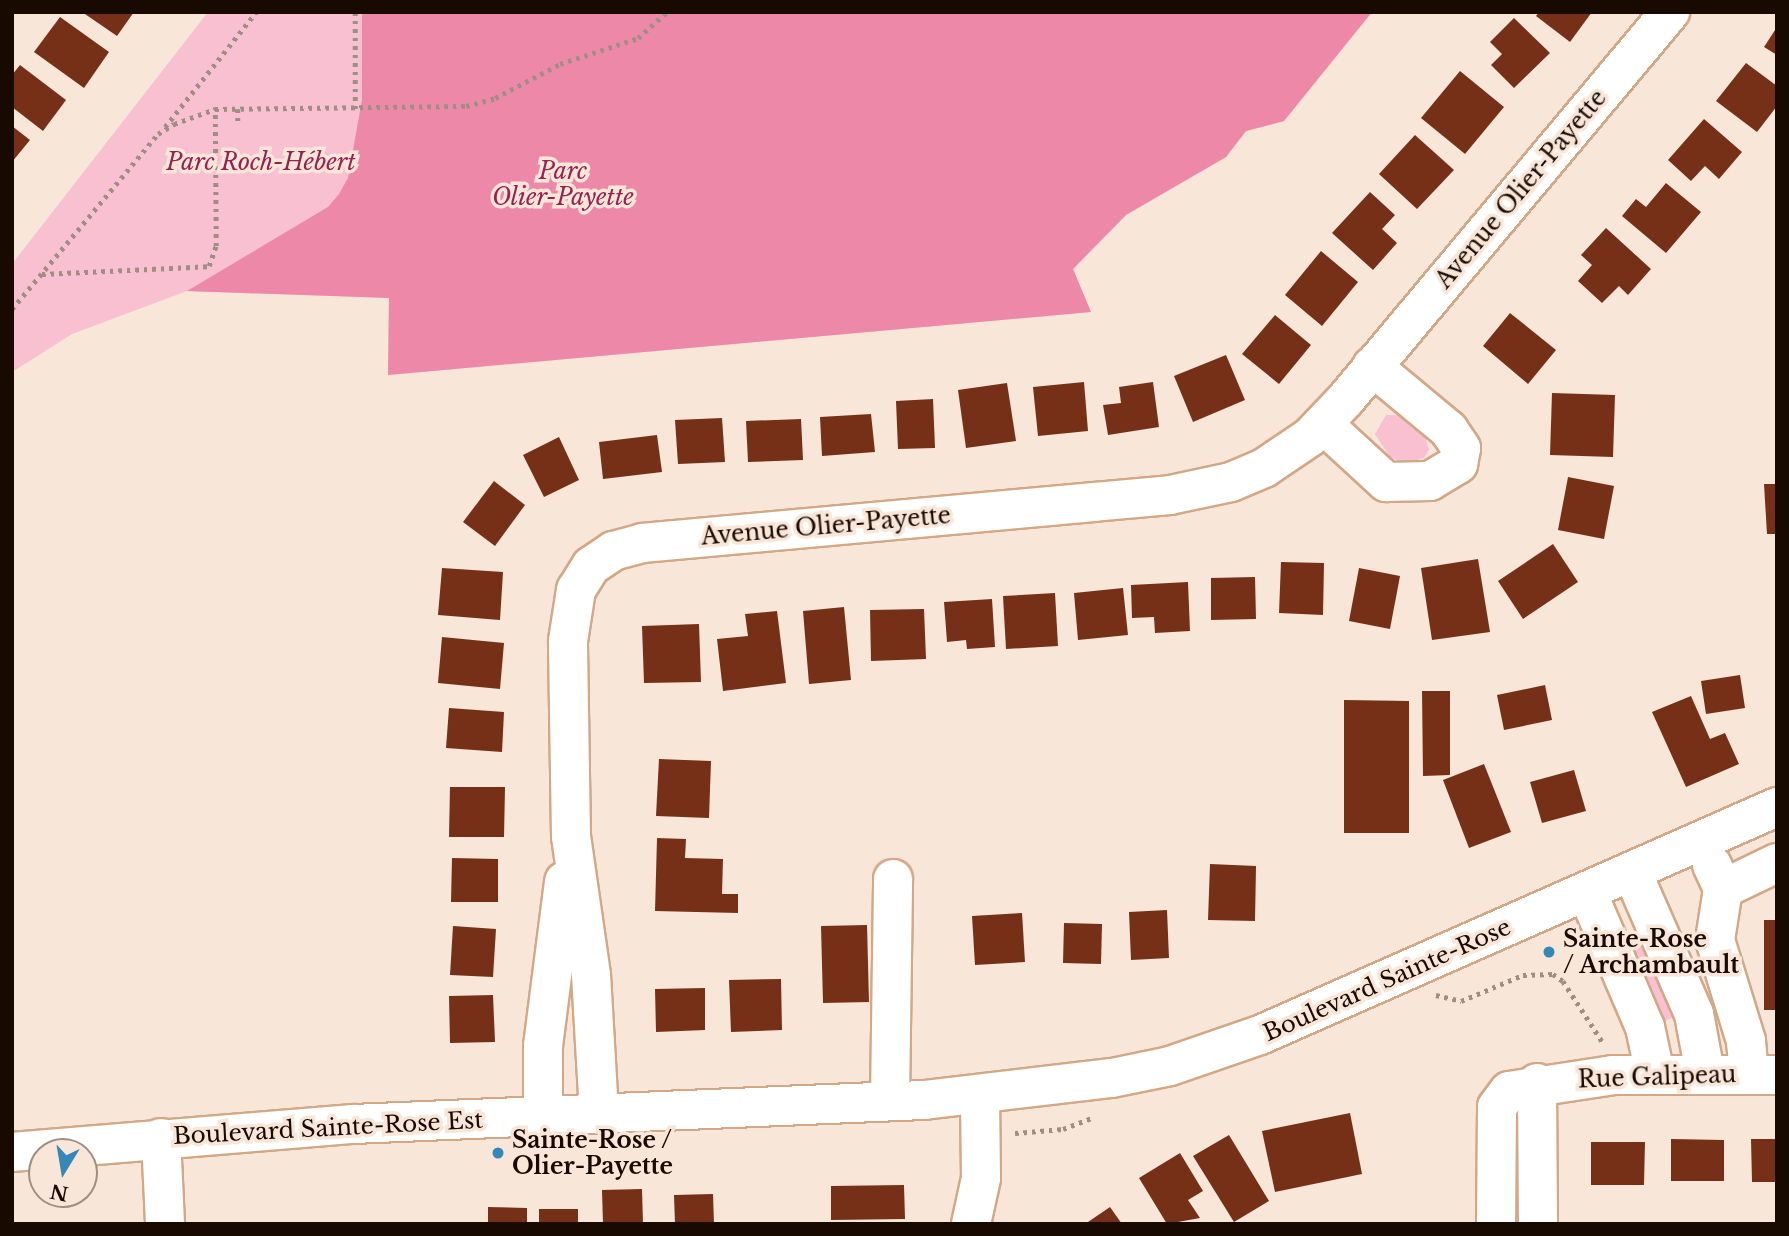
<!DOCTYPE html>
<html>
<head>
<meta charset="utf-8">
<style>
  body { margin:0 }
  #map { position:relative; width:1789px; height:1236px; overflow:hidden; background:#f8e6d9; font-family:"Libre Baskerville",serif }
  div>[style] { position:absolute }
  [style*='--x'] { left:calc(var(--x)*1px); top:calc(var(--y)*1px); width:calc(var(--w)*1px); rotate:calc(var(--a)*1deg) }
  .green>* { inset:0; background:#f8c0d0 }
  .forest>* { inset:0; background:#ee88a9 }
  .building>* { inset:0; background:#753017 }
  .path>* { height:4.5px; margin-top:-2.25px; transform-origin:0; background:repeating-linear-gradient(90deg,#9f8f83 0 3.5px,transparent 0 8.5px) }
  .roads { filter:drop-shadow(2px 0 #d2a886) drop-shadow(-2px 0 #d2a886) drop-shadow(0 2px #d2a886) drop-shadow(0 -2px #d2a886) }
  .minor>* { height:38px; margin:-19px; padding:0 19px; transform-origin:19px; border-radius:19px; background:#fff }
  .dots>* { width:19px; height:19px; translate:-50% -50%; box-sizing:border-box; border:4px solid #f8e6d9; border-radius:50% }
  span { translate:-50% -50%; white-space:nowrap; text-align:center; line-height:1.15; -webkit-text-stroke:7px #f8e6d9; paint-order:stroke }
  .park-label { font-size:23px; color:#982053; font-style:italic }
  .street-label { font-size:23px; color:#180a01 }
  .poi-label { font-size:23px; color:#180a01; font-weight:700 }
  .left { translate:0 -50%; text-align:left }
  .frame { position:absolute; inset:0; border:14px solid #180a01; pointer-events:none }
  .north { position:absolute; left:28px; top:1138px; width:70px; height:70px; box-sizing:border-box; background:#f8e6d9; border:2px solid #9e8e83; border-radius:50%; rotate:191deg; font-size:19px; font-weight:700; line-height:28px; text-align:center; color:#180a01 }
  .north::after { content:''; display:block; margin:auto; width:24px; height:32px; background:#3786b8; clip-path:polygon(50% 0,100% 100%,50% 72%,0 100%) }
</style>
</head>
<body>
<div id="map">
  <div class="green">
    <i style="clip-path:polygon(208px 12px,1372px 12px,1284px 121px,1246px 131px,1226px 157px,1126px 215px,1073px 269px,1091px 312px,388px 375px,389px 298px,187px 291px,72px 334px,12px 372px,12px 264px)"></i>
    <i style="clip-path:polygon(1386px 415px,1397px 415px,1425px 437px,1429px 450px,1424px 458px,1405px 463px,1390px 457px,1375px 434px)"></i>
    <i style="clip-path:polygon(1643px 940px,1676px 1016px,1663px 1022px,1631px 945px)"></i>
  </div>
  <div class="forest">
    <i style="clip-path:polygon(362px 12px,1372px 12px,1284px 121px,1246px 131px,1226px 157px,1126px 215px,1073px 269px,1091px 312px,388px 375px,389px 298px,187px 291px,328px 207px,339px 194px,348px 178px,362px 100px)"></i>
  </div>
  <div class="building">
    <i style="clip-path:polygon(82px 12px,134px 12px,117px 36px)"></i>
    <i style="clip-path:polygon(1539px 12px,1592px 12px,1570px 42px,1536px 16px)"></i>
    <i style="clip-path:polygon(60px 17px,109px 52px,84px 88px,34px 52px)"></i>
    <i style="clip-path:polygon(1514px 18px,1550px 53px,1514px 88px,1491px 65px,1502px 54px,1490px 42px)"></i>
    <i style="clip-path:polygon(1777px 27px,1777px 55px,1764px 47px)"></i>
    <i style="clip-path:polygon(1746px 63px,1777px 86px,1777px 106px,1757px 132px,1716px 101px)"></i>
    <i style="clip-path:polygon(20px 65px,66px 100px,43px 131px,12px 107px,12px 75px)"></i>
    <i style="clip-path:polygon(1460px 71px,1504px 107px,1465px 154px,1421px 118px)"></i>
    <i style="clip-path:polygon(1704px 119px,1742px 152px,1719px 179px,1705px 166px,1691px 181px,1668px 160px)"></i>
    <i style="clip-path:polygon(12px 126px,30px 140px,12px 162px)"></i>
    <i style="clip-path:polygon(1415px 135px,1454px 170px,1417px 209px,1379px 174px)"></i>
    <i style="clip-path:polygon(1666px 183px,1701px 212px,1666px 253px,1622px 216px,1636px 199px,1646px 207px)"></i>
    <i style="clip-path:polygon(1370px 192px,1395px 215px,1382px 229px,1397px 243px,1373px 270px,1332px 233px)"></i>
    <i style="clip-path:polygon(1606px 228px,1651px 269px,1628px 295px,1619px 286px,1602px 303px,1578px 281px,1592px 265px,1581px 255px)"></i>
    <i style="clip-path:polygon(1321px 251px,1358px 282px,1322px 326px,1285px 295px)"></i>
    <i style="clip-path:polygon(1510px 313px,1556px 350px,1528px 384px,1483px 346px)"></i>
    <i style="clip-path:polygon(1275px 315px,1311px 345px,1279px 384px,1242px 354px)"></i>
    <i style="clip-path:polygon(1226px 355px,1245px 400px,1193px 422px,1174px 376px)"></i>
    <i style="clip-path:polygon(1084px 382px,1088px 431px,1038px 436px,1033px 387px)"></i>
    <i style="clip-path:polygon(1153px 382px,1159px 427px,1108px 435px,1103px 405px,1121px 403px,1119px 387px)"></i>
    <i style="clip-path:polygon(1007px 383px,1016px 441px,966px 448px,958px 390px)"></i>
    <i style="clip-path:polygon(1552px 393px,1615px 395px,1613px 457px,1550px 455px)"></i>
    <i style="clip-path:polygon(933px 399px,935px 448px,898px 449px,896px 401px)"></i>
    <i style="clip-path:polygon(871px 414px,875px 452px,822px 456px,820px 417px)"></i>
    <i style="clip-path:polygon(722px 418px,725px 462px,678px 464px,675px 420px)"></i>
    <i style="clip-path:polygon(801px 419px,803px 460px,748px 462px,746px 421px)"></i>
    <i style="clip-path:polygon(657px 435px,662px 472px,603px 479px,599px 442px)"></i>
    <i style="clip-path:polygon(559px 437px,579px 480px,544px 497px,523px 455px)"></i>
    <i style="clip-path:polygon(1568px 477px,1614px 486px,1604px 539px,1558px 530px)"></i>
    <i style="clip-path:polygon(494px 481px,525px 505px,495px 546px,463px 522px)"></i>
    <i style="clip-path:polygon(1764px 484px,1777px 484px,1777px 534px,1767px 534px)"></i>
    <i style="clip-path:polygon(1553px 544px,1578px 582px,1523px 619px,1498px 581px)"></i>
    <i style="clip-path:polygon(1478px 559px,1490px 632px,1432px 640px,1421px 568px)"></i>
    <i style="clip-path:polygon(1281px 562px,1324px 563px,1323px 615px,1279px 613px)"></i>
    <i style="clip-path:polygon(442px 568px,503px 572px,500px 620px,438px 615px)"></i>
    <i style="clip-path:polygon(1359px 568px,1400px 576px,1390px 629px,1349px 621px)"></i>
    <i style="clip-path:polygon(1255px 577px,1256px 619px,1211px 620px,1211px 578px)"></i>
    <i style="clip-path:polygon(1188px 582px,1190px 631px,1155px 633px,1154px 617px,1132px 618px,1131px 585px)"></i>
    <i style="clip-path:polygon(1123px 588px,1128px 635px,1078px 640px,1074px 593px)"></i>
    <i style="clip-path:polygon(1055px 593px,1058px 646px,1006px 649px,1003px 596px)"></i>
    <i style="clip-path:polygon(992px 599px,995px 647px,967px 649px,966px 640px,947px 642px,944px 602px)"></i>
    <i style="clip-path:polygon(844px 607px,851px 680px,809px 684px,803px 611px)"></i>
    <i style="clip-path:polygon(924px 609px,926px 659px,871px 661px,870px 610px)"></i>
    <i style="clip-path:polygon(777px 611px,786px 683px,723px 691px,717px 639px,748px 636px,745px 614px)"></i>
    <i style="clip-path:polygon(699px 624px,701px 682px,644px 683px,642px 626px)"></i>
    <i style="clip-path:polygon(442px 637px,504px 643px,500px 689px,438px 683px)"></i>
    <i style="clip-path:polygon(1740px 675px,1745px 708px,1706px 714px,1701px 681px)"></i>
    <i style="clip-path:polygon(1545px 685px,1552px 720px,1504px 730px,1497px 695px)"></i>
    <i style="clip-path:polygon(1422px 691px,1450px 691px,1450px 775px,1423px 776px)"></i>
    <i style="clip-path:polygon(1691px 696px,1710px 739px,1725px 733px,1739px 764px,1686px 787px,1652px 712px)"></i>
    <i style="clip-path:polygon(1344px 700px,1409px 701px,1409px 833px,1344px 833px)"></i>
    <i style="clip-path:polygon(449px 708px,504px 712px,502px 752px,446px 748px)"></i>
    <i style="clip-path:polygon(659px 759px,711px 761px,709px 818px,656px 816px)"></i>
    <i style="clip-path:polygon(1484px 764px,1511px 832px,1469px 848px,1443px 780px)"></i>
    <i style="clip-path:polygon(1574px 770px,1586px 811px,1542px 823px,1530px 782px)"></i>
    <i style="clip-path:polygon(450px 787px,505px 787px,504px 837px,449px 837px)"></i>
    <i style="clip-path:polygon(657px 838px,686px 839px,685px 858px,723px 859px,722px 894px,738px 894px,738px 913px,655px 911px)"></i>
    <i style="clip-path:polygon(452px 858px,498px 859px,498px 902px,451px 902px)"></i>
    <i style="clip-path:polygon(1210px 864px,1256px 866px,1255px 921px,1208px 920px)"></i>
    <i style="clip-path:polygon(1167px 910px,1169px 958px,1131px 960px,1129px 912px)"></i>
    <i style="clip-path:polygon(1022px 913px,1025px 962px,975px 965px,972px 916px)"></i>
    <i style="clip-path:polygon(1764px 920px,1777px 920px,1777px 1010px,1764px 1010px)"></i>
    <i style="clip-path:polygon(1064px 923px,1102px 924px,1101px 964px,1063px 963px)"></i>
    <i style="clip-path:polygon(867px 925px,869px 1002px,823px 1003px,821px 926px)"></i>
    <i style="clip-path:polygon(453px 926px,496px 929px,493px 977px,450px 975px)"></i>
    <i style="clip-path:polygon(781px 979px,782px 1030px,731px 1032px,729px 980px)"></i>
    <i style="clip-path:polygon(705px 988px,705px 1030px,656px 1032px,655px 989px)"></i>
    <i style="clip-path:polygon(493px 995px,495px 1042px,450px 1043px,449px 996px)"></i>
    <i style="clip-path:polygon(1350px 1113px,1362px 1174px,1275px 1192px,1262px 1131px)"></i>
    <i style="clip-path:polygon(1229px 1135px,1269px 1201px,1234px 1222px,1193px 1156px)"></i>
    <i style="clip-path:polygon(1671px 1139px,1724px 1140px,1724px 1181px,1671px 1181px)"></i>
    <i style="clip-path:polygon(1751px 1139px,1777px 1139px,1777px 1182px,1752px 1182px)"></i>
    <i style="clip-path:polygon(1591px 1142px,1645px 1142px,1644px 1185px,1591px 1185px)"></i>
    <i style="clip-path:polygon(1180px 1153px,1203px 1191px,1188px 1200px,1200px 1218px,1167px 1224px,1139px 1178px)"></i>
    <i style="clip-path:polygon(904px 1185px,905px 1219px,831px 1220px,831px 1186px)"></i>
    <i style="clip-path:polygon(642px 1189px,643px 1224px,603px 1224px,602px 1190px)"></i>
    <i style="clip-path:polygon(713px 1194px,714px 1224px,675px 1224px,674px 1195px)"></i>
    <i style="clip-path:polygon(488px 1207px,527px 1208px,527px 1224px,488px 1224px)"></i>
    <i style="clip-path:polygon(1110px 1207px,1122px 1224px,1085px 1224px)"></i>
    <i style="clip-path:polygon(539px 1209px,578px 1209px,578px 1224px,539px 1224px)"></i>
  </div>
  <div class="path">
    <i style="--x:238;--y:109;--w:14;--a:90"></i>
    <i style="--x:355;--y:109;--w:97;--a:-90"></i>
    <i style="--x:165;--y:127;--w:147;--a:-51.6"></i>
    <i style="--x:42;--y:274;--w:167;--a:-2.7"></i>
    <i style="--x:209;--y:266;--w:21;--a:-71"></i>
    <i style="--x:216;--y:246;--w:137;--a:-90.4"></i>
    <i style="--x:12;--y:309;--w:228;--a:-50.2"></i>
    <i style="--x:158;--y:134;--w:19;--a:-32"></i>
    <i style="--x:174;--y:124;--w:44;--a:-20.1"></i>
    <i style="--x:215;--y:109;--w:251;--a:-0.7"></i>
    <i style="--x:466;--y:106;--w:30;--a:-15"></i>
    <i style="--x:495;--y:98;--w:73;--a:-27.6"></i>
    <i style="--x:560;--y:64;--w:82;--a:-18.4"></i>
    <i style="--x:638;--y:38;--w:39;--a:-42"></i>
    <i style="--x:1436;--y:995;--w:26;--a:13"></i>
    <i style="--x:1461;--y:1001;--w:67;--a:-22.8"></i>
    <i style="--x:1523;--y:975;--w:30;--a:-2"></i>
    <i style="--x:1553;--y:974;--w:12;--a:35"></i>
    <i style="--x:1563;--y:981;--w:72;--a:57"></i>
    <i style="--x:1015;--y:1133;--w:48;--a:-4.8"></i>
    <i style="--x:1063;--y:1129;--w:31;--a:-21"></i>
  </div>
  <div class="roads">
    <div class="minor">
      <i style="--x:1323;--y:424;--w:86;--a:42.6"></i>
      <i style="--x:1386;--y:482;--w:44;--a:-1.3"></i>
      <i style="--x:1430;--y:481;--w:33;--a:-31"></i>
      <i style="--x:1458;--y:464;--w:16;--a:-79"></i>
      <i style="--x:1461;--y:448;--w:22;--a:-124"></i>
      <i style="--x:1449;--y:430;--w:100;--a:-140.3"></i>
      <i style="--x:1712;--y:865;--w:26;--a:65"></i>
      <i style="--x:1723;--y:889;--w:60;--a:-25.7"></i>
      <i style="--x:1632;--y:872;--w:155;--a:66.4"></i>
      <i style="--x:1694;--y:1014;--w:60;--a:79.4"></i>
      <i style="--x:1723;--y:889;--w:52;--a:98.9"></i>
      <i style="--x:1715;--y:940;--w:106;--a:72.9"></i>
      <i style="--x:1746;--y:1041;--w:33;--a:85"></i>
      <i style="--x:1587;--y:892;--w:147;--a:66.8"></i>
      <i style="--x:1645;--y:1027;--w:48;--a:78"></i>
      <i style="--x:1537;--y:1083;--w:141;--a:89.6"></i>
      <i style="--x:890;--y:1101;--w:222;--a:-89.2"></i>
      <i style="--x:599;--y:1113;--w:138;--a:-93.3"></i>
      <i style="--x:591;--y:975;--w:139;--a:-98.2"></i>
      <i style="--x:571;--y:837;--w:196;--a:-90.9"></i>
      <i style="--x:568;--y:641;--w:52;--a:-81.1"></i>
      <i style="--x:576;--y:590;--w:28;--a:-58"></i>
      <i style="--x:591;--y:566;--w:27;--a:-34"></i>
      <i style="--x:613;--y:551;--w:30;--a:-15"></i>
      <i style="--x:642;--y:543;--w:530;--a:-5.19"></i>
      <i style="--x:1170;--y:495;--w:62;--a:-12"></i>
      <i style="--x:1231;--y:482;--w:36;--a:-23"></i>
      <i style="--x:1264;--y:468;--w:55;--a:-34"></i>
      <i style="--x:1310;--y:437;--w:52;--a:-46.5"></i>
      <i style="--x:1346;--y:399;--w:505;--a:-50.06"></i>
      <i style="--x:543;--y:1116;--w:70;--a:-90"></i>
      <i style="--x:543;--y:1046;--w:166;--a:-82.7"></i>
      <i style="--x:161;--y:1138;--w:86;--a:87.3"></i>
      <i style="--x:12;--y:1152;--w:342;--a:-4.7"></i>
      <i style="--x:353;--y:1124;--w:572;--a:-2.41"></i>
      <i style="--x:924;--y:1100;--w:189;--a:-6.7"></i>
      <i style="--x:1112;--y:1078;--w:59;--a:-11.7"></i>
      <i style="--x:1170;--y:1066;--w:95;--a:-19"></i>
      <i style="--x:1260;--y:1035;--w:565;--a:-23.8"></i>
      <i style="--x:971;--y:1224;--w:47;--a:-77.7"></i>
      <i style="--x:981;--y:1178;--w:82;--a:-90.7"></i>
      <i style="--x:1496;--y:1224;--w:117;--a:-89.5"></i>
      <i style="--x:1497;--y:1107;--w:20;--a:-53"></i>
      <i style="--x:1509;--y:1091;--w:105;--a:-8.7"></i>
      <i style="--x:1613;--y:1075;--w:164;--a:0"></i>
    </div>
  </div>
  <div class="dots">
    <i style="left:1549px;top:952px;background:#3786b8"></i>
    <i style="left:498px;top:1153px;background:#3786b8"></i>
  </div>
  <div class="park-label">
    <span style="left:261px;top:162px">Parc Roch-Hébert</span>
    <span style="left:563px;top:184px">Parc<br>Olier-Payette</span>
  </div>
  <div class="street-label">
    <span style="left:1521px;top:189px;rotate:-50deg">Avenue Olier-Payette</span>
    <span style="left:826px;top:526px;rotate:-5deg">Avenue Olier-Payette</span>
    <span style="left:1387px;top:980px;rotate:-24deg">Boulevard Sainte-Rose</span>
    <span style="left:1657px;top:1077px;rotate:-2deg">Rue Galipeau</span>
    <span style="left:328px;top:1128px;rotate:-3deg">Boulevard Sainte-Rose Est</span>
  </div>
  <div class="poi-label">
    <span class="left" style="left:1563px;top:952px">Sainte-Rose<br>/ Archambault</span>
    <span class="left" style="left:512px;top:1153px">Sainte-Rose /<br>Olier-Payette</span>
  </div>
  <div class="frame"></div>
  <div class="north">N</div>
</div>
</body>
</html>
